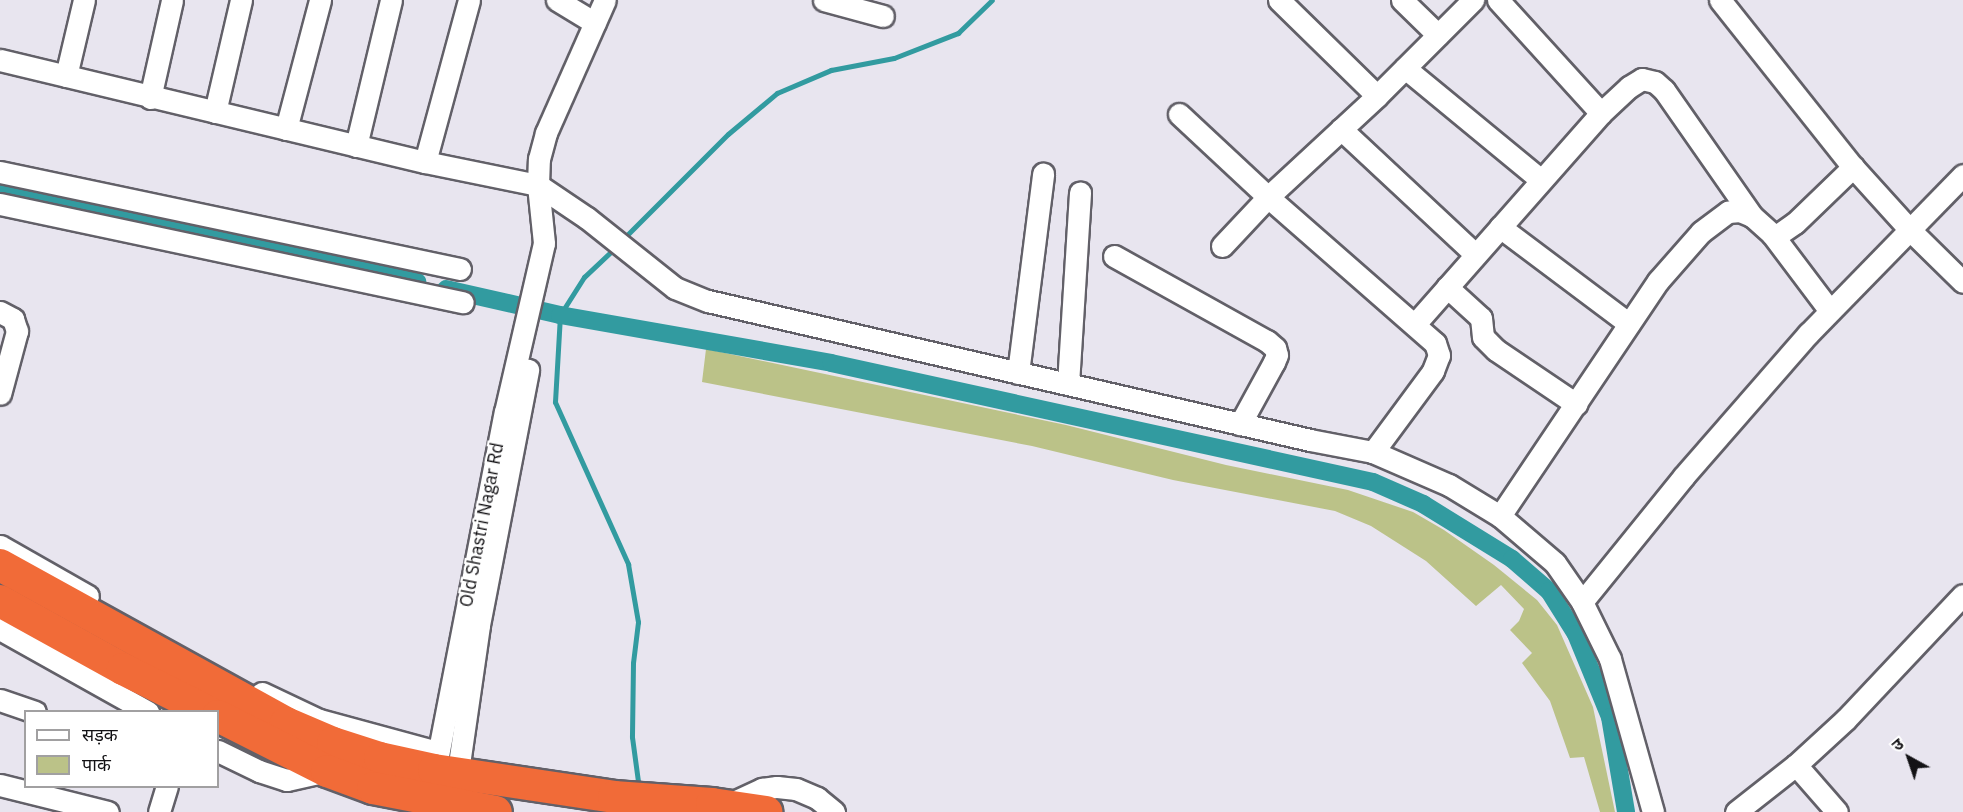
<!DOCTYPE html>
<html>
<head>
<meta charset="utf-8">
<style>
  body { margin:0 }
  #map { position:relative; width:1963px; height:812px; overflow:hidden; background:#e8e5ef; font-family:"IBM Plex Sans","Noto Sans Devanagari",sans-serif }
  div>[style] { position:absolute }
  [style*='--x'] { left:calc(var(--x)*1px); top:calc(var(--y)*1px); width:calc(var(--w)*1px); rotate:calc(var(--a)*1deg) }
  .green>* { inset:0; background:#bbc288 }
  .stream>* { height:5px; margin:-2.5px; padding:0 2.5px; transform-origin:2.5px; border-radius:2.5px; background:#329ba0 }
  .canal>* { height:18px; margin:-9px; padding:0 9px; transform-origin:9px; border-radius:9px; background:#329ba0 }
  .roads { filter:drop-shadow(2px 0 #626068) drop-shadow(-2px 0 #626068) drop-shadow(0 2px #626068) drop-shadow(0 -2px #626068) }
  .minor>* { height:21px; margin:-10.5px; padding:0 10.5px; transform-origin:10.5px; border-radius:10.5px; background:#fff }
  .highway>* { height:32px; margin:-16px; padding:0 16px; transform-origin:16px; border-radius:16px; background:#f16b38 }
  span { translate:-50% -50%; white-space:nowrap; text-align:center; line-height:1.15; -webkit-text-stroke:4.5px #fff; paint-order:stroke }
  .street-label { font-size:18px; color:#131215 }
  .legend { position:absolute; left:24px; top:710px; width:195px; height:78px; box-sizing:border-box; background:#fff; border:2px solid #a1a0a1; margin:0; padding:8px 10px; list-style:none; font-size:18px; color:#131215 }
  .legend li { display:flex; align-items:center; gap:12px; height:30px }
  .legend b { width:30px; border:2px solid #a1a0a1 }
  .north { position:absolute; left:1879px; top:728px; width:60px; height:60px; -webkit-text-stroke:4px #fff; paint-order:stroke; rotate:320deg; font-size:16px; font-weight:700; line-height:24px; text-align:center; color:#131215 }
  .north::after { content:''; display:block; margin:auto; width:21px; height:27px; background:#131215; clip-path:polygon(50% 0,100% 100%,50% 72%,0 100%) }
</style>
</head>
<body>
<div id="map">
  <div class="green">
    <i style="clip-path:polygon(706px 349px,1066px 425px,1226px 465px,1348px 490px,1413px 512px,1444px 530px,1494px 565px,1537px 600px,1557px 625px,1593px 707px,1615px 812px,1600px 812px,1584px 757px,1570px 758px,1550px 701px,1522px 663px,1532px 653px,1510px 630px,1519px 621px,1524px 609px,1501px 585px,1476px 606px,1426px 561px,1371px 526px,1335px 511px,1173px 480px,1032px 446px,702px 382px)"></i>
  </div>
  <div class="stream">
    <i style="--x:623;--y:239;--w:148;--a:-45"></i>
    <i style="--x:728;--y:134;--w:64;--a:-39.9"></i>
    <i style="--x:777;--y:93;--w:59;--a:-23.1"></i>
    <i style="--x:831;--y:70;--w:64;--a:-10.8"></i>
    <i style="--x:894;--y:58;--w:69;--a:-21.3"></i>
    <i style="--x:958;--y:33;--w:47;--a:-44.1"></i>
    <i style="--x:617;--y:246;--w:45;--a:136.8"></i>
    <i style="--x:584;--y:277;--w:45;--a:122.3"></i>
    <i style="--x:560;--y:315;--w:87;--a:93.3"></i>
    <i style="--x:555;--y:402;--w:178;--a:65.7"></i>
    <i style="--x:628;--y:564;--w:59;--a:80.2"></i>
    <i style="--x:638;--y:622;--w:41;--a:97"></i>
    <i style="--x:633;--y:663;--w:74;--a:90.8"></i>
    <i style="--x:632;--y:737;--w:52;--a:82.3"></i>
  </div>
  <div class="canal">
    <i style="--x:0;--y:187;--w:428;--a:12.8"></i>
    <i style="--x:446;--y:289;--w:117;--a:12.8"></i>
    <i style="--x:560;--y:315;--w:275;--a:10"></i>
    <i style="--x:831;--y:363;--w:555;--a:12.38"></i>
    <i style="--x:1373;--y:482;--w:55;--a:23.7"></i>
    <i style="--x:1423;--y:504;--w:105;--a:31.7"></i>
    <i style="--x:1512;--y:559;--w:49;--a:40.9"></i>
    <i style="--x:1549;--y:591;--w:51;--a:57.9"></i>
    <i style="--x:1576;--y:634;--w:90;--a:67.7"></i>
    <i style="--x:1610;--y:717;--w:96;--a:80.4"></i>
  </div>
  <div class="roads">
    <div class="minor">
      <i style="--x:557;--y:0;--w:44;--a:31.2"></i>
      <i style="--x:824;--y:0;--w:61;--a:15.2"></i>
      <i style="--x:1279;--y:0;--w:137;--a:44.4"></i>
      <i style="--x:1402;--y:0;--w:50;--a:44.2"></i>
      <i style="--x:1498;--y:0;--w:153;--a:47.7"></i>
      <i style="--x:1720;--y:0;--w:213;--a:51.5"></i>
      <i style="--x:1853;--y:167;--w:85;--a:47.9"></i>
      <i style="--x:1910;--y:230;--w:74;--a:44.5"></i>
      <i style="--x:0;--y:60;--w:437;--a:13.5"></i>
      <i style="--x:425;--y:162;--w:115;--a:11.5"></i>
      <i style="--x:538;--y:185;--w:59;--a:34"></i>
      <i style="--x:587;--y:218;--w:112;--a:38.5"></i>
      <i style="--x:675;--y:288;--w:35;--a:22"></i>
      <i style="--x:708;--y:301;--w:618;--a:13"></i>
      <i style="--x:1310;--y:440;--w:64;--a:10.8"></i>
      <i style="--x:1373;--y:452;--w:83;--a:23.5"></i>
      <i style="--x:1449;--y:485;--w:60;--a:31.3"></i>
      <i style="--x:1500;--y:516;--w:72;--a:40.5"></i>
      <i style="--x:1555;--y:563;--w:47;--a:55.3"></i>
      <i style="--x:1582;--y:602;--w:64;--a:63.8"></i>
      <i style="--x:1610;--y:659;--w:159;--a:74.3"></i>
      <i style="--x:1405;--y:68;--w:176;--a:39.5"></i>
      <i style="--x:66;--y:76;--w:78;--a:-76.7"></i>
      <i style="--x:150;--y:98;--w:100;--a:-77.3"></i>
      <i style="--x:215;--y:112;--w:115;--a:-76.9"></i>
      <i style="--x:1179;--y:114;--w:122;--a:43"></i>
      <i style="--x:1268;--y:197;--w:222;--a:41.2"></i>
      <i style="--x:1435;--y:343;--w:13;--a:72"></i>
      <i style="--x:1439;--y:355;--w:17;--a:111"></i>
      <i style="--x:1433;--y:371;--w:101;--a:126.5"></i>
      <i style="--x:286;--y:129;--w:133;--a:-75.2"></i>
      <i style="--x:1341;--y:129;--w:183;--a:43"></i>
      <i style="--x:356;--y:146;--w:150;--a:-76.5"></i>
      <i style="--x:425;--y:162;--w:168;--a:-74.8"></i>
      <i style="--x:0;--y:172;--w:470;--a:11.9"></i>
      <i style="--x:0;--y:204;--w:473;--a:12"></i>
      <i style="--x:1500;--y:227;--w:161;--a:36.9"></i>
      <i style="--x:1772;--y:234;--w:96;--a:53"></i>
      <i style="--x:1222;--y:246;--w:67;--a:-46.8"></i>
      <i style="--x:1268;--y:197;--w:149;--a:-42.8"></i>
      <i style="--x:1377;--y:96;--w:136;--a:-45"></i>
      <i style="--x:1114;--y:256;--w:175;--a:29.1"></i>
      <i style="--x:1267;--y:341;--w:11;--a:41"></i>
      <i style="--x:1275;--y:348;--w:7;--a:74"></i>
      <i style="--x:1277;--y:355;--w:8;--a:113"></i>
      <i style="--x:1274;--y:362;--w:71;--a:118.7"></i>
      <i style="--x:1447;--y:287;--w:46;--a:42.4"></i>
      <i style="--x:1481;--y:318;--w:19;--a:84"></i>
      <i style="--x:1483;--y:337;--w:18;--a:45"></i>
      <i style="--x:1496;--y:350;--w:97;--a:34"></i>
      <i style="--x:0;--y:312;--w:15;--a:28"></i>
      <i style="--x:13;--y:319;--w:13;--a:72"></i>
      <i style="--x:17;--y:331;--w:65;--a:105.1"></i>
      <i style="--x:1415;--y:324;--w:281;--a:-48.6"></i>
      <i style="--x:1601;--y:113;--w:38;--a:-43"></i>
      <i style="--x:1629;--y:87;--w:15;--a:-32"></i>
      <i style="--x:1642;--y:79;--w:13;--a:13"></i>
      <i style="--x:1655;--y:82;--w:12;--a:42"></i>
      <i style="--x:1664;--y:90;--w:154;--a:55.1"></i>
      <i style="--x:1018;--y:373;--w:201;--a:-82.8"></i>
      <i style="--x:1068;--y:384;--w:192;--a:-86.4"></i>
      <i style="--x:1500;--y:516;--w:283;--a:-56.1"></i>
      <i style="--x:1658;--y:281;--w:65;--a:-48.7"></i>
      <i style="--x:1701;--y:232;--w:34;--a:-37"></i>
      <i style="--x:1728;--y:212;--w:12;--a:-5"></i>
      <i style="--x:1740;--y:211;--w:13;--a:23"></i>
      <i style="--x:1752;--y:216;--w:27;--a:42"></i>
      <i style="--x:1772;--y:234;--w:7;--a:0"></i>
      <i style="--x:1779;--y:234;--w:19;--a:-35"></i>
      <i style="--x:1795;--y:223;--w:81;--a:-44"></i>
      <i style="--x:0;--y:546;--w:101;--a:29.6"></i>
      <i style="--x:1582;--y:602;--w:162;--a:-51"></i>
      <i style="--x:1684;--y:476;--w:189;--a:-48.9"></i>
      <i style="--x:1808;--y:334;--w:222;--a:-45.7"></i>
      <i style="--x:0;--y:629;--w:170;--a:29.3"></i>
      <i style="--x:262;--y:693;--w:63;--a:25.3"></i>
      <i style="--x:319;--y:720;--w:122;--a:15.2"></i>
      <i style="--x:0;--y:700;--w:37;--a:19"></i>
      <i style="--x:218;--y:751;--w:46;--a:26"></i>
      <i style="--x:259;--y:771;--w:29;--a:18"></i>
      <i style="--x:287;--y:780;--w:41;--a:-12.7"></i>
      <i style="--x:1796;--y:765;--w:62;--a:48.9"></i>
      <i style="--x:433;--y:781;--w:376;--a:-79"></i>
      <i style="--x:505;--y:412;--w:173;--a:-77"></i>
      <i style="--x:544;--y:243;--w:58;--a:-95.9"></i>
      <i style="--x:538;--y:185;--w:26;--a:-88"></i>
      <i style="--x:539;--y:159;--w:27;--a:-75"></i>
      <i style="--x:546;--y:133;--w:145;--a:-66.1"></i>
      <i style="--x:0;--y:785;--w:111;--a:14"></i>
      <i style="--x:456;--y:785;--w:162;--a:-81.8"></i>
      <i style="--x:479;--y:625;--w:260;--a:-79.1"></i>
      <i style="--x:725;--y:806;--w:41;--a:-24.7"></i>
      <i style="--x:762;--y:789;--w:15;--a:-8"></i>
      <i style="--x:777;--y:787;--w:19;--a:6"></i>
      <i style="--x:796;--y:789;--w:23;--a:23"></i>
      <i style="--x:817;--y:798;--w:22;--a:39"></i>
      <i style="--x:159;--y:812;--w:27;--a:-73"></i>
      <i style="--x:1736;--y:812;--w:76;--a:-38.1"></i>
      <i style="--x:1796;--y:765;--w:68;--a:-42.6"></i>
      <i style="--x:1846;--y:719;--w:170;--a:-46.7"></i>
    </div>
    <div class="highway">
      <i style="--x:0;--y:565;--w:327;--a:28.9"></i>
      <i style="--x:286;--y:723;--w:51;--a:23.1"></i>
      <i style="--x:333;--y:743;--w:49;--a:17.7"></i>
      <i style="--x:380;--y:758;--w:55;--a:12.5"></i>
      <i style="--x:434;--y:770;--w:182;--a:8.5"></i>
      <i style="--x:614;--y:797;--w:98;--a:4.1"></i>
      <i style="--x:712;--y:804;--w:55;--a:8.4"></i>
      <i style="--x:0;--y:601;--w:141;--a:28.9"></i>
      <i style="--x:123;--y:669;--w:95;--a:26.8"></i>
      <i style="--x:218;--y:716;--w:122;--a:26.8"></i>
      <i style="--x:327;--y:771;--w:49;--a:20.3"></i>
      <i style="--x:373;--y:788;--w:125;--a:11"></i>
    </div>
  </div>
  <div class="street-label">
    <span style="left:482px;top:525px;rotate:-79deg">Old Shastri Nagar Rd</span>
  </div>
  <ul class="legend">
  <li><b style="height:8px;background:#fff"></b>सड़क</li>
  <li><b style="height:16px;background:#bbc288"></b>पार्क</li>
  </ul>
  <div class="north">उ</div>
</div>
</body>
</html>
